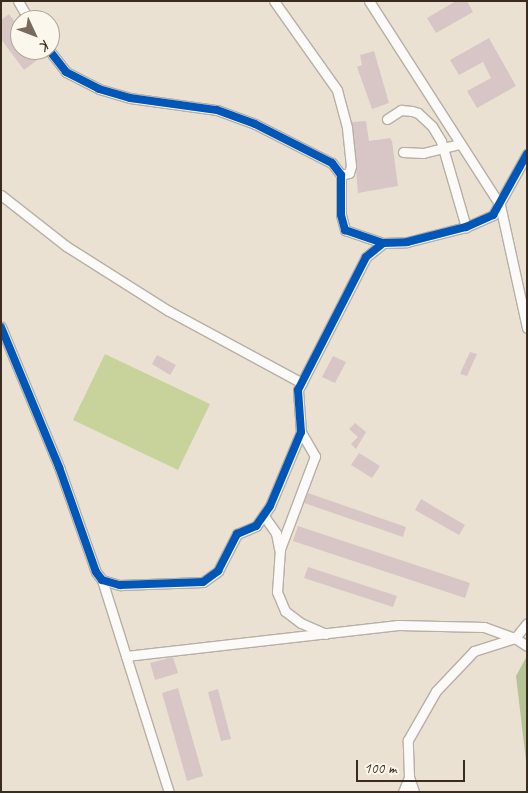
<!DOCTYPE html>
<html>
<head>
<meta charset="utf-8">
<style>
  body { margin:0 }
  #map { position:relative; width:528px; height:793px; overflow:hidden; background:#eae1d3; font-family:Caveat,sans-serif }
  div>[style] { position:absolute }
  [style*='--x'] { left:calc(var(--x)*1px); top:calc(var(--y)*1px); width:calc(var(--w)*1px); rotate:calc(var(--a)*1deg) }
  .green>* { inset:0; background:#c8d39b }
  .forest>* { inset:0; background:#b5c494 }
  .building>* { inset:0; background:#d7c6c5 }
  .roads { filter:drop-shadow(1px 0 #b6afa5) drop-shadow(-1px 0 #b6afa5) drop-shadow(0 1px #b6afa5) drop-shadow(0 -1px #b6afa5) }
  .street>* { height:9px; margin:-4.5px; padding:0 4.5px; transform-origin:4.5px; border-radius:4.5px; background:#fcfaf8 }
  .cycleway>* { height:8px; margin:-4px; padding:0 4px; transform-origin:4px; border-radius:4px; background:#0057b8 }
  span { translate:-50% -50%; white-space:nowrap; text-align:center; line-height:1.15; -webkit-text-stroke:4.5px #fbf7ec; paint-order:stroke }
  .frame { position:absolute; inset:0; border:2px solid #3b2a1e; pointer-events:none }
  .north { position:absolute; left:10px; top:10px; width:50px; height:50px; box-sizing:border-box; background:#fbf7ec; border:1px solid #aea59a; border-radius:50%; rotate:133deg; font-size:14px; font-weight:700; line-height:20px; text-align:center; color:#3b2a1e }
  .north::after { content:''; display:block; margin:auto; width:18px; height:22px; background:#786a5d; clip-path:polygon(50% 0,100% 100%,50% 72%,0 100%) }
  .scale { position:absolute; left:356px; top:760px; width:109px; height:22px; box-sizing:border-box; border:2px solid #3b2a1e; border-top:0; padding-left:6px; font-size:15px; line-height:18px; white-space:nowrap; color:#3b2a1e; -webkit-text-stroke:4px #fbf7ec; paint-order:stroke }
</style>
</head>
<body>
<div id="map">
  <div class="green">
    <i style="clip-path:polygon(105px 354px,210px 404px,178px 470px,73px 420px)"></i>
  </div>
  <div class="forest">
    <i style="clip-path:polygon(527px 656px,527px 769px,516px 676px)"></i>
  </div>
  <div class="building">
    <i style="clip-path:polygon(456px 1px,467px 1px,473px 12px,436px 33px,427px 18px)"></i>
    <i style="clip-path:polygon(9px 14px,20px 29px,20px 50px,35px 50px,41px 57px,24px 70px,1px 39px,1px 20px)"></i>
    <i style="clip-path:polygon(489px 38px,516px 86px,477px 108px,467px 91px,491px 78px,483px 62px,459px 75px,450px 60px)"></i>
    <i style="clip-path:polygon(374px 51px,389px 103px,372px 109px,357px 67px,362px 65px,360px 55px)"></i>
    <i style="clip-path:polygon(366px 121px,369px 141px,390px 138px,392px 141px,398px 186px,358px 193px,352px 122px)"></i>
    <i style="clip-path:polygon(470px 352px,477px 354px,467px 376px,460px 374px)"></i>
    <i style="clip-path:polygon(157px 355px,176px 365px,170px 375px,152px 364px)"></i>
    <i style="clip-path:polygon(333px 356px,346px 362px,335px 383px,322px 377px)"></i>
    <i style="clip-path:polygon(355px 423px,366px 432px,356px 449px,351px 444px,358px 437px,349px 429px)"></i>
    <i style="clip-path:polygon(359px 453px,380px 466px,372px 478px,351px 465px)"></i>
    <i style="clip-path:polygon(308px 493px,406px 527px,403px 537px,304px 503px)"></i>
    <i style="clip-path:polygon(421px 499px,465px 525px,459px 535px,415px 510px)"></i>
    <i style="clip-path:polygon(298px 526px,470px 583px,465px 598px,293px 541px)"></i>
    <i style="clip-path:polygon(308px 567px,397px 596px,393px 607px,304px 578px)"></i>
    <i style="clip-path:polygon(173px 657px,178px 673px,155px 680px,150px 663px)"></i>
    <i style="clip-path:polygon(178px 688px,203px 776px,187px 781px,162px 693px)"></i>
    <i style="clip-path:polygon(218px 689px,231px 739px,221px 741px,208px 692px)"></i>
  </div>
  <div class="roads">
    <div class="street">
      <i style="--x:18;--y:1;--w:22;--a:60"></i>
      <i style="--x:274;--y:1;--w:109;--a:54.7"></i>
      <i style="--x:337;--y:90;--w:39;--a:75"></i>
      <i style="--x:347;--y:128;--w:38;--a:84"></i>
      <i style="--x:351;--y:166;--w:7;--a:106"></i>
      <i style="--x:349;--y:173;--w:8;--a:166"></i>
      <i style="--x:369;--y:1;--w:242;--a:57.3"></i>
      <i style="--x:500;--y:205;--w:126;--a:77.6"></i>
      <i style="--x:49;--y:50;--w:28;--a:52"></i>
      <i style="--x:66;--y:72;--w:37;--a:27"></i>
      <i style="--x:99;--y:89;--w:32;--a:16"></i>
      <i style="--x:130;--y:98;--w:88;--a:7.9"></i>
      <i style="--x:217;--y:110;--w:40;--a:20.2"></i>
      <i style="--x:255;--y:124;--w:86;--a:26.9"></i>
      <i style="--x:332;--y:163;--w:15;--a:53"></i>
      <i style="--x:341;--y:175;--w:40;--a:90"></i>
      <i style="--x:341;--y:215;--w:16;--a:75"></i>
      <i style="--x:345;--y:230;--w:40;--a:18.9"></i>
      <i style="--x:383;--y:243;--w:24;--a:-2"></i>
      <i style="--x:407;--y:242;--w:61;--a:-14.3"></i>
      <i style="--x:466;--y:227;--w:30;--a:-24"></i>
      <i style="--x:493;--y:215;--w:70;--a:-60.9"></i>
      <i style="--x:387;--y:119;--w:17;--a:-33"></i>
      <i style="--x:401;--y:110;--w:11;--a:5"></i>
      <i style="--x:412;--y:111;--w:6;--a:18"></i>
      <i style="--x:418;--y:113;--w:19;--a:43"></i>
      <i style="--x:432;--y:126;--w:17;--a:59"></i>
      <i style="--x:441;--y:141;--w:90;--a:73.8"></i>
      <i style="--x:403;--y:152;--w:20;--a:3"></i>
      <i style="--x:423;--y:153;--w:38;--a:-14"></i>
      <i style="--x:1;--y:195;--w:83;--a:38.1"></i>
      <i style="--x:66;--y:246;--w:122;--a:32.3"></i>
      <i style="--x:169;--y:311;--w:151;--a:28.4"></i>
      <i style="--x:1;--y:327;--w:152;--a:67.5"></i>
      <i style="--x:59;--y:467;--w:111;--a:70.6"></i>
      <i style="--x:96;--y:572;--w:10;--a:53"></i>
      <i style="--x:102;--y:580;--w:19;--a:16"></i>
      <i style="--x:120;--y:585;--w:83;--a:-2.1"></i>
      <i style="--x:203;--y:582;--w:19;--a:-36"></i>
      <i style="--x:218;--y:571;--w:42;--a:-62.8"></i>
      <i style="--x:237;--y:534;--w:21;--a:-23"></i>
      <i style="--x:256;--y:526;--w:24;--a:-55"></i>
      <i style="--x:270;--y:506;--w:80;--a:-67.3"></i>
      <i style="--x:301;--y:432;--w:42;--a:-94.1"></i>
      <i style="--x:298;--y:390;--w:149;--a:-62.9"></i>
      <i style="--x:366;--y:257;--w:22;--a:-39"></i>
      <i style="--x:301;--y:432;--w:28;--a:60"></i>
      <i style="--x:315;--y:456;--w:99;--a:110.6"></i>
      <i style="--x:280;--y:549;--w:43;--a:94"></i>
      <i style="--x:277;--y:592;--w:21;--a:67"></i>
      <i style="--x:285;--y:611;--w:20;--a:37"></i>
      <i style="--x:301;--y:623;--w:27;--a:24"></i>
      <i style="--x:264;--y:516;--w:21;--a:55"></i>
      <i style="--x:276;--y:533;--w:16;--a:79"></i>
      <i style="--x:102;--y:580;--w:222;--a:72.5"></i>
      <i style="--x:126;--y:656;--w:274;--a:-6.5"></i>
      <i style="--x:398;--y:625;--w:86;--a:1.3"></i>
      <i style="--x:484;--y:627;--w:33;--a:20"></i>
      <i style="--x:515;--y:638;--w:14;--a:34"></i>
      <i style="--x:403;--y:792;--w:16;--a:-68"></i>
      <i style="--x:414;--y:792;--w:16;--a:-108"></i>
      <i style="--x:409;--y:777;--w:37;--a:-92"></i>
      <i style="--x:408;--y:740;--w:56;--a:-60.3"></i>
      <i style="--x:436;--y:691;--w:55;--a:-46.5"></i>
      <i style="--x:474;--y:651;--w:43;--a:-17.6"></i>
      <i style="--x:515;--y:638;--w:19;--a:-51"></i>
    </div>
  </div>
  <div class="cycleway">
    <i style="--x:49;--y:50;--w:28;--a:52"></i>
    <i style="--x:66;--y:72;--w:37;--a:27"></i>
    <i style="--x:99;--y:89;--w:32;--a:16"></i>
    <i style="--x:130;--y:98;--w:88;--a:7.9"></i>
    <i style="--x:217;--y:110;--w:40;--a:20.2"></i>
    <i style="--x:255;--y:124;--w:86;--a:26.9"></i>
    <i style="--x:332;--y:163;--w:15;--a:53"></i>
    <i style="--x:341;--y:175;--w:40;--a:90"></i>
    <i style="--x:341;--y:215;--w:16;--a:75"></i>
    <i style="--x:345;--y:230;--w:40;--a:18.9"></i>
    <i style="--x:383;--y:243;--w:24;--a:-2"></i>
    <i style="--x:407;--y:242;--w:61;--a:-14.3"></i>
    <i style="--x:466;--y:227;--w:30;--a:-24"></i>
    <i style="--x:493;--y:215;--w:70;--a:-60.9"></i>
    <i style="--x:1;--y:327;--w:152;--a:67.5"></i>
    <i style="--x:59;--y:467;--w:111;--a:70.6"></i>
    <i style="--x:96;--y:572;--w:10;--a:53"></i>
    <i style="--x:102;--y:580;--w:19;--a:16"></i>
    <i style="--x:120;--y:585;--w:83;--a:-2.1"></i>
    <i style="--x:203;--y:582;--w:19;--a:-36"></i>
    <i style="--x:218;--y:571;--w:42;--a:-62.8"></i>
    <i style="--x:237;--y:534;--w:21;--a:-23"></i>
    <i style="--x:256;--y:526;--w:24;--a:-55"></i>
    <i style="--x:270;--y:506;--w:80;--a:-67.3"></i>
    <i style="--x:301;--y:432;--w:42;--a:-94.1"></i>
    <i style="--x:298;--y:390;--w:149;--a:-62.9"></i>
    <i style="--x:366;--y:257;--w:22;--a:-39"></i>
  </div>
  <div class="frame"></div>
  <div class="north">K</div>
  <div class="scale">100 m</div>
</div>
</body>
</html>
